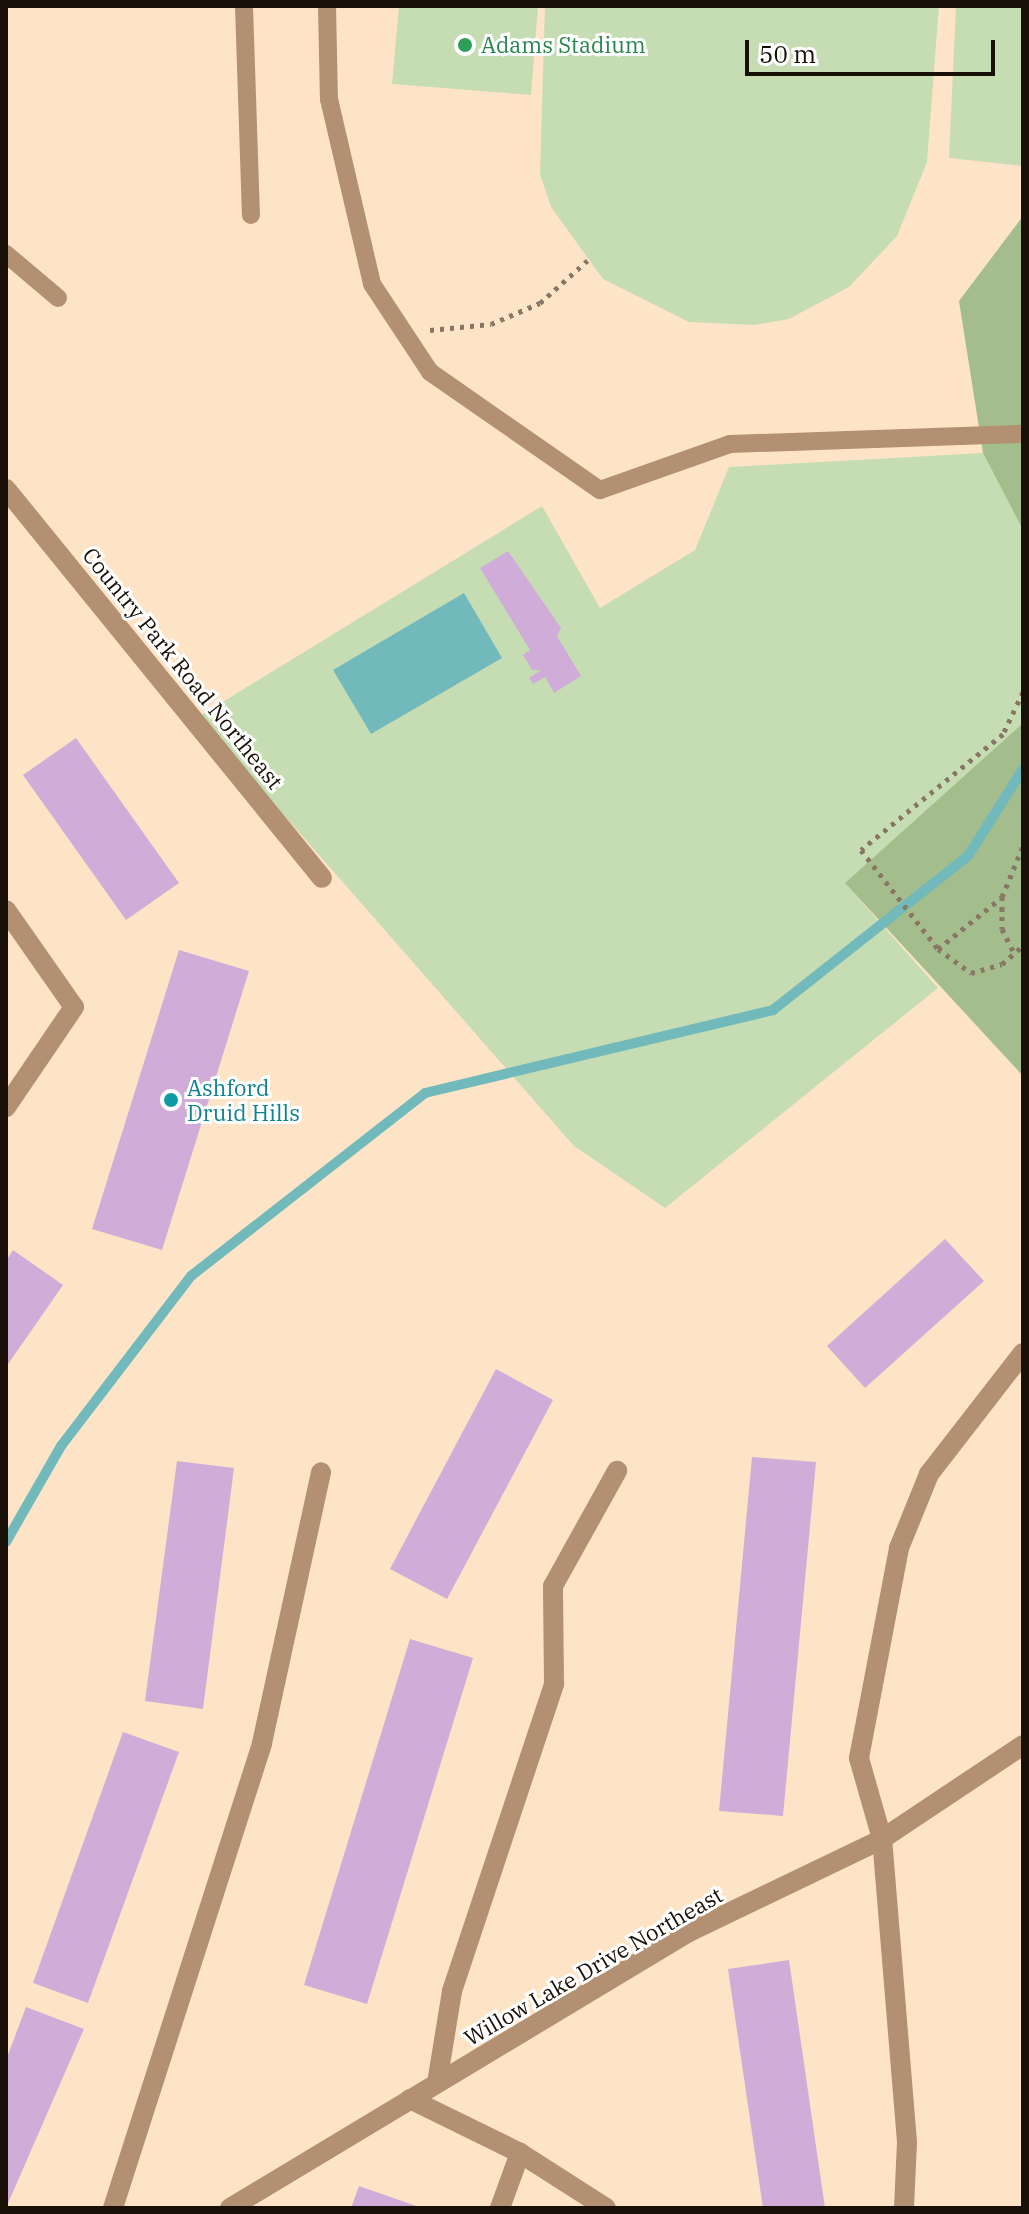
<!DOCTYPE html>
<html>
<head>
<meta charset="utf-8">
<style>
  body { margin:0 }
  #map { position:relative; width:1029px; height:2214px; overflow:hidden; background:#fee4c6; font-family:"IBM Plex Serif",serif }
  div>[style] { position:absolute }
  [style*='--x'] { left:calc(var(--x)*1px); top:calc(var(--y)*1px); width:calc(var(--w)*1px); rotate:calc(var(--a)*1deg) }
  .green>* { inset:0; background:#c6ddb3 }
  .forest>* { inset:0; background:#a3bd8d }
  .water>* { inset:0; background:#72b9bc }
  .stream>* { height:10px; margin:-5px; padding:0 5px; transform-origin:5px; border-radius:5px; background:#72b9bc }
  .building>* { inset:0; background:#d0add8 }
  .path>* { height:5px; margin-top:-2.5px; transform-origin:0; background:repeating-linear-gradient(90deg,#887764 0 4px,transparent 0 10px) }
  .lane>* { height:18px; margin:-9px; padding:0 9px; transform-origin:9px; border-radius:9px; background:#b39072 }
  .street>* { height:20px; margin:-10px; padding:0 10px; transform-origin:10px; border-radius:10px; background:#b39072 }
  .dots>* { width:22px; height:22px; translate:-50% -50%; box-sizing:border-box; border:4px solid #fff; border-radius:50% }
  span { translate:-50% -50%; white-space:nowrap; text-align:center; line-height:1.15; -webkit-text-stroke:6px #fff; paint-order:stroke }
  .leisure-label { font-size:22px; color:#27864d }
  .left { translate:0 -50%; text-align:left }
  .street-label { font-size:22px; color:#181006 }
  .culture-label { font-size:22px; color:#0d838f }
  .frame { position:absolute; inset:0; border:8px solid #181006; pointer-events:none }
  .scale { position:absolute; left:745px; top:40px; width:250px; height:36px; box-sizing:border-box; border:4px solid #181006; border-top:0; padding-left:10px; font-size:24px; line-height:28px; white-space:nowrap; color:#181006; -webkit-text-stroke:6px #fff; paint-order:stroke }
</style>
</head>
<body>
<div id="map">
  <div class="green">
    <i style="clip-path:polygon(399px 6px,538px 6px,531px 95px,392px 84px)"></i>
    <i style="clip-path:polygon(545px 6px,939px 6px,927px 162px,897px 236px,849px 287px,789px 319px,755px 325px,689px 322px,603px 279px,551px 207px,540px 174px)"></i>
    <i style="clip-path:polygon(956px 6px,1023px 6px,1023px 166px,949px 158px)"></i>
    <i style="clip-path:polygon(983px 453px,1023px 530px,1023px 723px,845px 883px,938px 988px,665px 1208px,574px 1146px,198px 717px,542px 506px,600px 608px,695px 550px,729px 467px)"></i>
  </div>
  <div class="forest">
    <i style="clip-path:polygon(1023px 216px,1023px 530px,983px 453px,959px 301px)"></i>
    <i style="clip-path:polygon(1023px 723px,1023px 1076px,845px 883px)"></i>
  </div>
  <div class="water">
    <i style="clip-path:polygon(464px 593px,502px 658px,371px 734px,333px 670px)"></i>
  </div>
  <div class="stream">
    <i style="--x:6;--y:1542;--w:111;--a:-60.2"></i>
    <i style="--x:61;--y:1446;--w:214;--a:-52.6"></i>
    <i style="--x:191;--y:1276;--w:297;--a:-38"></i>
    <i style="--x:425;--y:1093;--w:358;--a:-13.4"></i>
    <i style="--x:773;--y:1010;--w:248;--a:-38.3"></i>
    <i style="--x:968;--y:856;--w:103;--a:-57.7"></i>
  </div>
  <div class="building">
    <i style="clip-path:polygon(508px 551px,561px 628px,557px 636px,581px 676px,554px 693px,545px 677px,533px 684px,529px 678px,541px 670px,532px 670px,523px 655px,530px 650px,480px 568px)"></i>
    <i style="clip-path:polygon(76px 738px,179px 883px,126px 920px,23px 775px)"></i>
    <i style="clip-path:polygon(179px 950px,249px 971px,162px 1250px,92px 1229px)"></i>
    <i style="clip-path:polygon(945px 1239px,984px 1281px,865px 1388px,827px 1346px)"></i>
    <i style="clip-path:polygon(13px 1250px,63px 1285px,6px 1367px,6px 1261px)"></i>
    <i style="clip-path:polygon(496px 1369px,553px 1400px,447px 1599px,390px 1569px)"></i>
    <i style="clip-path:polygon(752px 1457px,816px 1462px,783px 1816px,719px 1811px)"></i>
    <i style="clip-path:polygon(177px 1461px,234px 1468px,203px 1709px,145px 1701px)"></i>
    <i style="clip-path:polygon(410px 1639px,473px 1658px,367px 2004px,304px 1985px)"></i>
    <i style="clip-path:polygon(123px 1732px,179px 1752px,88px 2003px,33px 1983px)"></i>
    <i style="clip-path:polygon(789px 1960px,825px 2208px,763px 2208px,728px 1969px)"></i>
    <i style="clip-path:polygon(26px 2007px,84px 2029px,6px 2208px,6px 2060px)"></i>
    <i style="clip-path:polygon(359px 2186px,422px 2208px,351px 2208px)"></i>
  </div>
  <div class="path">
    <i style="--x:430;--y:330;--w:61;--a:-5.6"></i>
    <i style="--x:491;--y:324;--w:53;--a:-23.2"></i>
    <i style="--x:540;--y:303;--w:64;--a:-41.9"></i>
    <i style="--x:1023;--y:692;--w:47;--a:115.5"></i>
    <i style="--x:1003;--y:734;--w:183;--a:140.8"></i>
    <i style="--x:861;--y:850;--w:125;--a:52.1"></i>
    <i style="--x:938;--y:949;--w:41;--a:36"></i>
    <i style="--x:971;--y:973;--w:32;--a:-16"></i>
    <i style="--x:1002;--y:964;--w:28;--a:-41"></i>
    <i style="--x:1002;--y:897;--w:32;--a:90"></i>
    <i style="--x:1002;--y:929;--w:27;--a:63"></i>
    <i style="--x:938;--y:949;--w:82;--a:-39.1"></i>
    <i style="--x:1002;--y:897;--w:55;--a:-67.6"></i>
  </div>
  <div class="lane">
    <i style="--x:244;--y:6;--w:209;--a:88.1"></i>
    <i style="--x:327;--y:6;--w:93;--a:88.8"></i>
    <i style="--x:329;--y:99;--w:190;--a:76.9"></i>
    <i style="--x:372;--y:284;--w:105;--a:56.6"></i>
    <i style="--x:430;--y:372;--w:207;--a:34.8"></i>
    <i style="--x:600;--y:490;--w:138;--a:-19.5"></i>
    <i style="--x:730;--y:444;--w:293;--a:-2"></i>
    <i style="--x:6;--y:254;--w:68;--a:40.2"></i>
  </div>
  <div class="street">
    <i style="--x:6;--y:489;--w:501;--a:50.91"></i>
    <i style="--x:6;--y:910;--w:118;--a:55"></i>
    <i style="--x:74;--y:1007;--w:121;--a:124.2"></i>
    <i style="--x:437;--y:2083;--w:93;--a:-80.7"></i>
    <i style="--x:452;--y:1991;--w:324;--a:-71.6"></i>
    <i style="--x:554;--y:1684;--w:98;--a:-90.6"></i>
    <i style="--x:553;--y:1586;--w:132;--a:-60.9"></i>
    <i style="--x:410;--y:2099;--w:123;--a:26.1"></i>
    <i style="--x:113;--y:2208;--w:488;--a:-72.2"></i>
    <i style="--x:262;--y:1743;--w:277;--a:-77.7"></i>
    <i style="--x:230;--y:2208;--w:536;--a:-31.02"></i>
    <i style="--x:689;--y:1932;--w:214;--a:-25.7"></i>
    <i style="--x:882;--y:1839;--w:169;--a:-33.7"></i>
    <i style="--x:500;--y:2208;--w:59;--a:-70"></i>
    <i style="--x:520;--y:2153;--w:102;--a:32.6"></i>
    <i style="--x:904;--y:2208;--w:66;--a:-87.4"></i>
    <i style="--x:907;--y:2142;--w:304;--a:-94.7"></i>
    <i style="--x:882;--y:1839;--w:84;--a:-105.9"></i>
    <i style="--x:859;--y:1758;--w:214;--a:-79.2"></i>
    <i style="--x:899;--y:1548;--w:80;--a:-67.9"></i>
    <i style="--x:929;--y:1474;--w:153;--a:-52.2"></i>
  </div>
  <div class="dots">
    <i style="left:465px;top:45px;background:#2e9e5b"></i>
    <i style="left:171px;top:1100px;background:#0f9aa8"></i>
  </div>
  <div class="leisure-label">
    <span class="left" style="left:481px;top:45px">Adams Stadium</span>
  </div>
  <div class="street-label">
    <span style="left:183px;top:668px;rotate:51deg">Country Park Road Northeast</span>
    <span style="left:593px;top:1966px;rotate:-30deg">Willow Lake Drive Northeast</span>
  </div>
  <div class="culture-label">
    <span class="left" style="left:187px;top:1100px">Ashford<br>Druid Hills</span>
  </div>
  <div class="frame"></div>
  <div class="scale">50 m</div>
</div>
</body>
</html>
